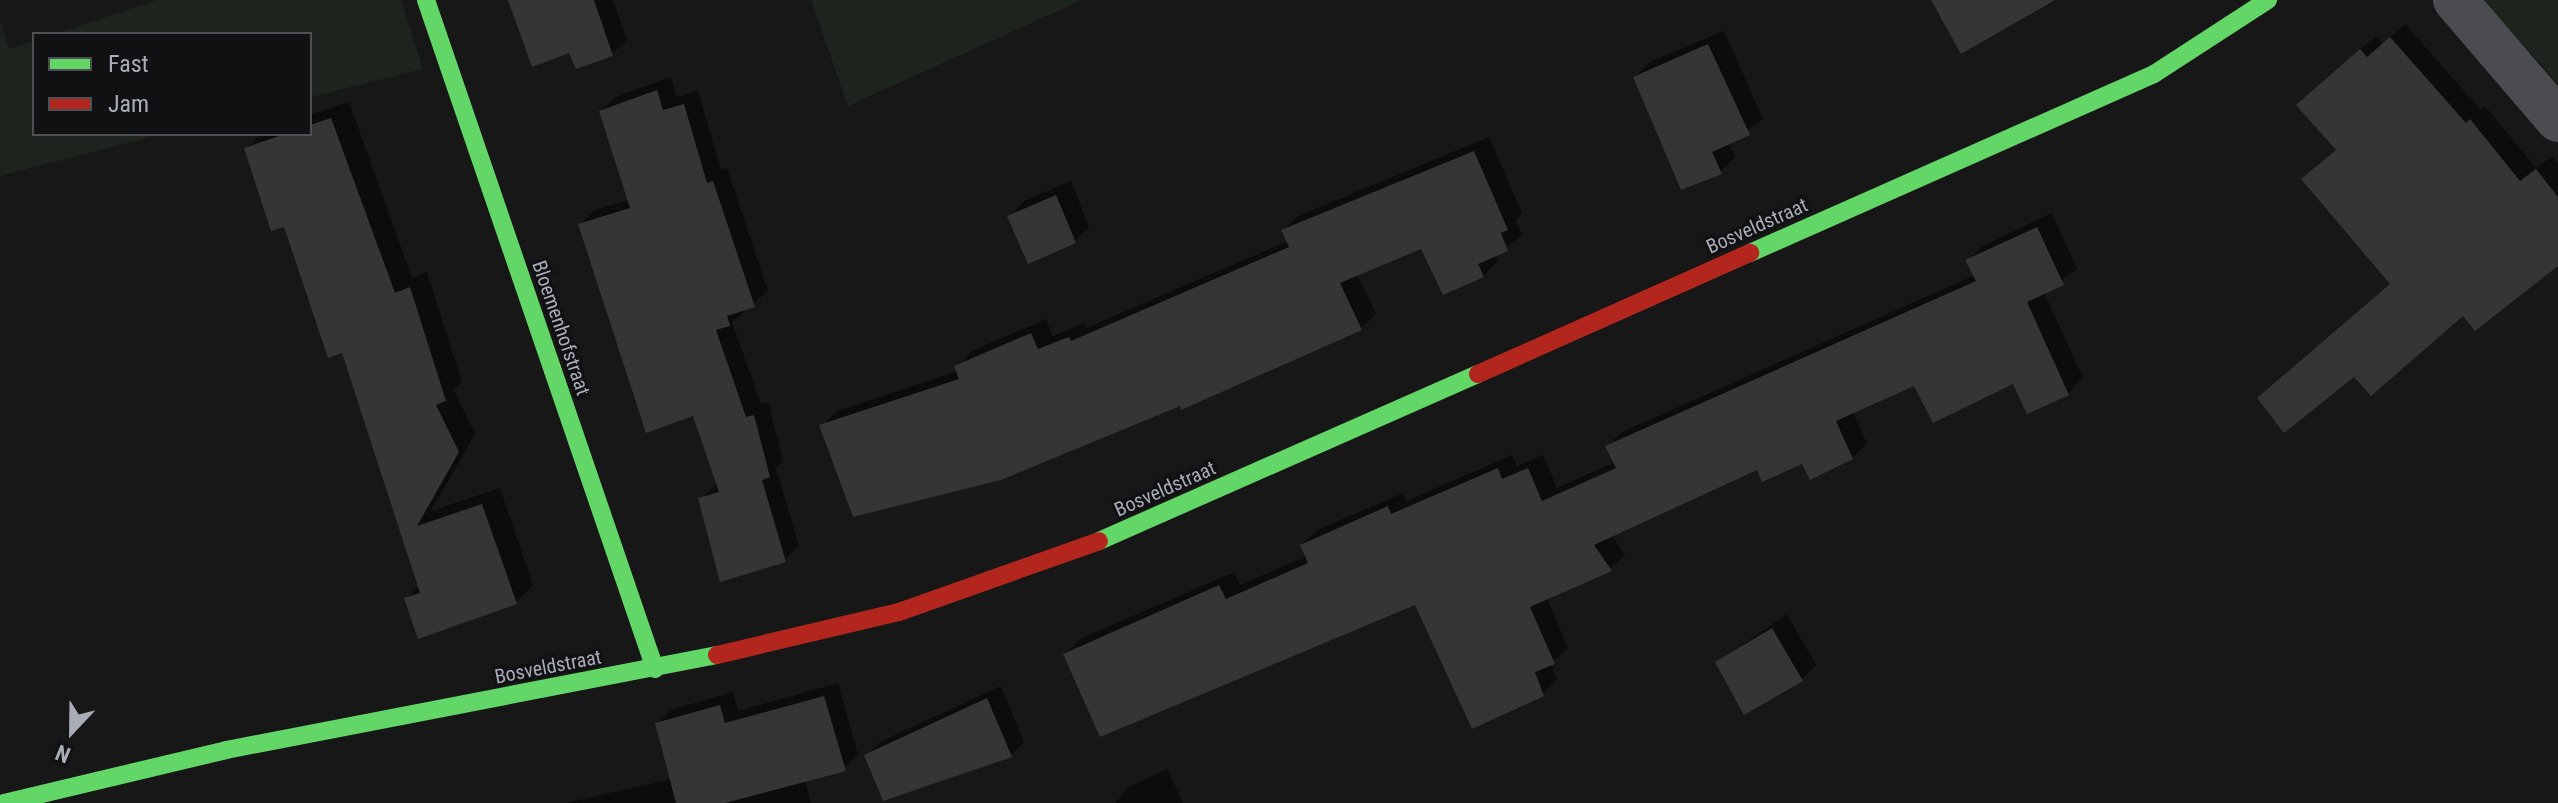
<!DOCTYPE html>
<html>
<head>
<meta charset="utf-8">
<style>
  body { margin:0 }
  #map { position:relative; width:2558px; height:803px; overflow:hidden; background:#171717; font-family:"Roboto Condensed",sans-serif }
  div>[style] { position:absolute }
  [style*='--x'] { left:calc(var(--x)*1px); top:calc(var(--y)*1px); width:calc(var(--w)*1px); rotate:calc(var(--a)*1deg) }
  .green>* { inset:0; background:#1d241e }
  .shadow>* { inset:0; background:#0007 }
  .building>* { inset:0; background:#353536 }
  .street>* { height:44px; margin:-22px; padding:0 22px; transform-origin:22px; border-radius:22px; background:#4b4c50 }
  .fast>* { height:18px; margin:-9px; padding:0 9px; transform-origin:9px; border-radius:9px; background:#63d668 }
  .jam>* { height:18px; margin:-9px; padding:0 9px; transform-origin:9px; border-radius:9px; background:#b3261e }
  span { translate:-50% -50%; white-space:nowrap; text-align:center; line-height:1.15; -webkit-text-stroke:6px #111113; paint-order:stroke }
  .street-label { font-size:20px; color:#a8adb8 }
  .legend { position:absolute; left:32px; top:32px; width:280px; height:104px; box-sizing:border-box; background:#111113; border:2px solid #4d4f55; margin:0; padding:10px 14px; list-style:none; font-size:24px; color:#a8adb8 }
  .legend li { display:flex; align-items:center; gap:16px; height:40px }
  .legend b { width:40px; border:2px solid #4d4f55 }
  .north { position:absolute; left:32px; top:691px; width:80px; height:80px; -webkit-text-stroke:6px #111113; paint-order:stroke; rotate:202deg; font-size:22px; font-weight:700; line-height:32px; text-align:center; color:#a8adb8 }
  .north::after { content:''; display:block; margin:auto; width:28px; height:36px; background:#a8adb8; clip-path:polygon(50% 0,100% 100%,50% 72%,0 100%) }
</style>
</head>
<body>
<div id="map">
  <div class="green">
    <i style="clip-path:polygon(157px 0,401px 0,423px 69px,310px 97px,310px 34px,55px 34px)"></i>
    <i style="clip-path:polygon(811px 0,1082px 0,848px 106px)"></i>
    <i style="clip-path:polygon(2483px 0,2558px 0,2558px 84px)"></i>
    <i style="clip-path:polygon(0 19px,9px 49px,34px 41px,34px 134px,161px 134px,0 176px)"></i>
  </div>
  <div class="shadow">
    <i style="clip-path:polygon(510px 0,613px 0,627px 40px,612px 54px)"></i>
    <i style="clip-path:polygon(2405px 24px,2481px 110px,2485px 106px,2536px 168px,2552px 156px,2558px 164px,2558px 263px,2391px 283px,2313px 90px,2376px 36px,2383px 44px)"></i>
    <i style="clip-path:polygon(1724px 31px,1763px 119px,1729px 143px,1735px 157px,1720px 172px,1635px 77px,1650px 62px)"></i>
    <i style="clip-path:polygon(671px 77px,677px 97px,698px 91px,721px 170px,727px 168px,768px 291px,732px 322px,761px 404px,768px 402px,783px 461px,776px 468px,799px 546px,784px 560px,700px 499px,718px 483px,694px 413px,580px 225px,594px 210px,629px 200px,601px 112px,615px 97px)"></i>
    <i style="clip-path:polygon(349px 102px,412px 278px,427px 272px,462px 382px,454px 390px,475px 434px,431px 511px,500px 488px,533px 585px,516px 602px,406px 599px,420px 585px,343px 351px,246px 149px,261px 134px,310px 134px,310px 115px)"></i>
    <i style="clip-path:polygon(1489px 137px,1522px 213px,1516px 220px,1522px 235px,1495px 255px,1498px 261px,1483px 276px,1422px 246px,1357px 274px,1376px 314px,1361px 328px,1181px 403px,822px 426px,837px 411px,958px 371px,971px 351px,1046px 319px,1053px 336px,1084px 323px,1086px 328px,1288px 241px,1284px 230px,1298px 216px)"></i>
    <i style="clip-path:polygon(1071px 181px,1089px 227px,1075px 241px,1010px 216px,1024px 201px)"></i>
    <i style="clip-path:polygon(2052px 213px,2077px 269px,2044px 292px,2083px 378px,2068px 393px,2028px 411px,2014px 382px,1915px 383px,1852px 411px,1867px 443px,1852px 458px,1758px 468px,1612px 535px,1625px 555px,1610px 569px,1547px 598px,1568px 648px,1551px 663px,1557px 680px,1543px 694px,1416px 602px,1065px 654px,1080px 639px,1234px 572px,1240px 585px,1307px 556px,1302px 545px,1317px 530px,1403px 493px,1406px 501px,1512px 455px,1517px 466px,1543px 455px,1557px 488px,1615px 462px,1607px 446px,1622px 432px,1975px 275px,1968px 260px,1982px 246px)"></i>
    <i style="clip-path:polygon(1787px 614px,1816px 665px,1802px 679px,1718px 662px)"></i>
    <i style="clip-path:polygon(838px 683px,858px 755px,844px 769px,805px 780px,811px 803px,566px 803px,672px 779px,657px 724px,671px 710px,733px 692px,738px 711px)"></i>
    <i style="clip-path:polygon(1001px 686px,1024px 742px,1011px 755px,866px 756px,880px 742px)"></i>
    <i style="clip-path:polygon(1167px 769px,1183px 803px,1115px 803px,1129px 787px)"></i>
  </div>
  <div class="building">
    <i style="clip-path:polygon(508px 0,594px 0,613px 56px,576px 69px,569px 53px,532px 67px)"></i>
    <i style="clip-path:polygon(1931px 0,2055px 0,1961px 54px)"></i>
    <i style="clip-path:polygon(2390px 37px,2466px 123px,2470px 119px,2520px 181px,2536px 169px,2558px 197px,2558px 266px,2475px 331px,2463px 316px,2371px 396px,2354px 377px,2284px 433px,2257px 398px,2390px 284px,2301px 179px,2336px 150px,2296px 105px,2360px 49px,2367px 57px)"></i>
    <i style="clip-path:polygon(1708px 44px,1750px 135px,1712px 152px,1722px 174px,1681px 190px,1633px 77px)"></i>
    <i style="clip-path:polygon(657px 90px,663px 110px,684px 104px,707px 183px,713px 181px,755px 307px,727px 316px,730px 326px,716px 330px,746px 417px,754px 415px,770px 477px,762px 480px,786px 562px,720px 582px,698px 498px,719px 492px,693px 416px,646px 433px,578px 224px,630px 208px,599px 111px)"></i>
    <i style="clip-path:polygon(331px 118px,395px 293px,410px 287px,446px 401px,436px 405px,459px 452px,417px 526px,482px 504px,517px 604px,418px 639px,404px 598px,420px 593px,342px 353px,328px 358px,284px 227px,271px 231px,244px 148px,285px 134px,310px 134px,310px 125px)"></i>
    <i style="clip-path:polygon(1474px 151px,1508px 230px,1501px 233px,1508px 251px,1478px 264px,1484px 277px,1443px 295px,1421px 249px,1340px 283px,1362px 330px,1181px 410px,1180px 406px,1001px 480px,853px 517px,819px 425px,959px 379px,954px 366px,1031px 333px,1038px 349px,1069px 337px,1071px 341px,1289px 247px,1281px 230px)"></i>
    <i style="clip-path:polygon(1056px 195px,1076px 243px,1028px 264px,1007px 216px)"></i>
    <i style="clip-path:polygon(2037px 227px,2064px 285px,2027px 302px,2069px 395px,2027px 414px,2013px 384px,1933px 423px,1914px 386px,1836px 421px,1853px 459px,1810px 480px,1802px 464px,1762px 482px,1757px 470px,1594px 545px,1612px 571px,1530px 607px,1555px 664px,1535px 672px,1544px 696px,1472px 729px,1415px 605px,1100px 737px,1063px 654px,1219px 585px,1226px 599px,1308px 563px,1300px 545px,1388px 506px,1391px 514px,1498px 468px,1502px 479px,1528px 468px,1542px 501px,1616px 468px,1605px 446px,1976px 281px,1965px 260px)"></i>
    <i style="clip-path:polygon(1772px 628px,1803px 681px,1744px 715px,1715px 662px)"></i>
    <i style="clip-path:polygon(824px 696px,846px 771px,725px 803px,676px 803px,655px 723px,720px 705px,725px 723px)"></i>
    <i style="clip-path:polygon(987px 698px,1012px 757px,883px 801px,864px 755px)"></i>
  </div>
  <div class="street">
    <i style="--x:2455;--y:0;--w:158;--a:49.4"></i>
  </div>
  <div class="fast">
    <i style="--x:426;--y:0;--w:707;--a:71.1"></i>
    <i style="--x:1750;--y:253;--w:442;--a:-23.9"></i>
    <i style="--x:2154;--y:74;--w:136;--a:-33"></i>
    <i style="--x:1099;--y:541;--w:414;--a:-23.8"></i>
    <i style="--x:4;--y:803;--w:228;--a:-13.4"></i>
    <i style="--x:226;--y:750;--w:500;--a:-10.95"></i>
  </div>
  <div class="jam">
    <i style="--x:1478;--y:374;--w:298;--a:-24"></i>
    <i style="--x:717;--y:655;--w:187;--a:-13.3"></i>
    <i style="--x:899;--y:612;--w:212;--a:-19.5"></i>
  </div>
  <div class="street-label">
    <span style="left:1757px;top:226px;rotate:-24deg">Bosveldstraat</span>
    <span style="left:561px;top:328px;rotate:71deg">Bloemenhofstraat</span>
    <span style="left:1165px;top:489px;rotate:-24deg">Bosveldstraat</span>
    <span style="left:548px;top:667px;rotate:-11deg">Bosveldstraat</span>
  </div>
  <ul class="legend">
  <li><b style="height:10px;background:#63d668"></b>Fast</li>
  <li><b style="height:10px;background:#b3261e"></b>Jam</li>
  </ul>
  <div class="north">N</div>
</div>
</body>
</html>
